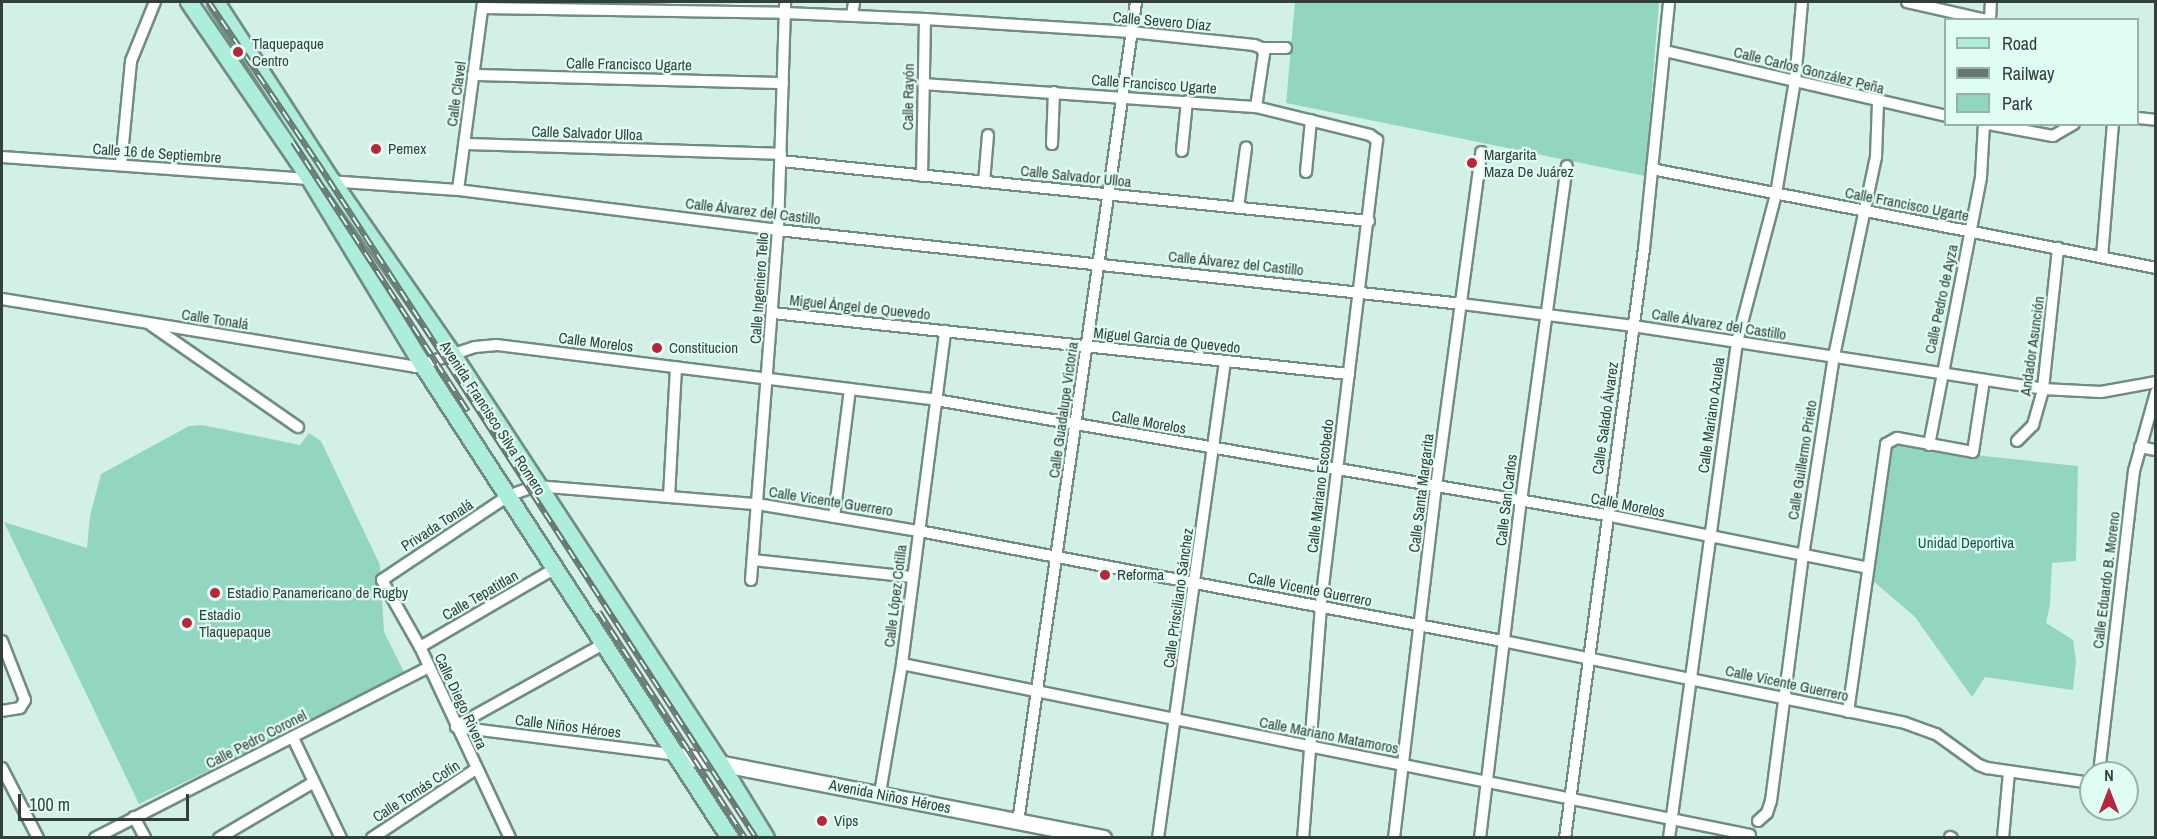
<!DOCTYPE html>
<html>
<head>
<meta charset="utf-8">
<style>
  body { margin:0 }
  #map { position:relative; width:2157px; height:839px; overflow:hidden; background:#d2f0e6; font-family:"Archivo Narrow",sans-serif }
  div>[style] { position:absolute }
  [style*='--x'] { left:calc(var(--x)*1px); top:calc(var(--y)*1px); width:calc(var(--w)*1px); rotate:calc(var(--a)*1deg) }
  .green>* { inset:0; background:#92d6c2 }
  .roads { filter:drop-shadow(2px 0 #708c83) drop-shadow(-2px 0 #708c83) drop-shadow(0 2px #708c83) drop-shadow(0 -2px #708c83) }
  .street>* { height:10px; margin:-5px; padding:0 5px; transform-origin:5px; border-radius:5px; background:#fff }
  .secondary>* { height:15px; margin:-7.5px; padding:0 7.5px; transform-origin:7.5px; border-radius:7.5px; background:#fff }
  .primary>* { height:16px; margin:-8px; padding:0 8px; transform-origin:8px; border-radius:8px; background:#aceddc }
  .rail>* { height:6px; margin-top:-3px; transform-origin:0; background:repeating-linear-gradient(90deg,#dffdf3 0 11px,#667771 0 22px); box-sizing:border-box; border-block:2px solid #667771 }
  .dots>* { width:16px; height:16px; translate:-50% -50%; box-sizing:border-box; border:3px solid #dffdf3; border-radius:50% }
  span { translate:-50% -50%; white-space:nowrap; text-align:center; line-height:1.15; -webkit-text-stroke:4.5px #dffdf3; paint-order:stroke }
  .street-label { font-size:15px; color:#333f3b }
  .poi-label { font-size:15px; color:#333f3b }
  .left { translate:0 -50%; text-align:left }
  .park-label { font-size:15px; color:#0f5546 }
  .frame { position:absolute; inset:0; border:3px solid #333f3b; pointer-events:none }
  .legend { position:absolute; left:1944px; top:18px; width:195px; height:108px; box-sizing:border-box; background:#dffdf3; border:2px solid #9ab1a9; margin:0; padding:8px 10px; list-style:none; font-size:18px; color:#333f3b }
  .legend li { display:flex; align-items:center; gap:12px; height:30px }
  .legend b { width:30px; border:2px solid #9ab1a9 }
  .north { position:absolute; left:2079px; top:761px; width:60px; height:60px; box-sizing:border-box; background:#dffdf3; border:2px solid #9ab1a9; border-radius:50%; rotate:0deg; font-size:16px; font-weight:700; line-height:24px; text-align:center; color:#333f3b }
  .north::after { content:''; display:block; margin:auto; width:21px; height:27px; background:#b7263a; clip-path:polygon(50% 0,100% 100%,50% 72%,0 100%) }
  .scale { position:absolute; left:18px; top:794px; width:171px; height:27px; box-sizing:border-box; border:3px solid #333f3b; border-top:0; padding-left:8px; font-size:18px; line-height:21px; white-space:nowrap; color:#333f3b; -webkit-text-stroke:4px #dffdf3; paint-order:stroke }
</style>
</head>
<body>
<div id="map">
  <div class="green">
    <i style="clip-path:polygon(1295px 2px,1659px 2px,1645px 176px,1286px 103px)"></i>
    <i style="clip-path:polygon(202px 425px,300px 445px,309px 433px,321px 441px,380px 565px,384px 632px,406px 676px,139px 804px,4px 522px,87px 548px,90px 516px,101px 474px,189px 426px)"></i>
    <i style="clip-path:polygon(1889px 443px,1974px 455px,2078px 466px,2076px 561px,2052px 563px,2050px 604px,2046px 623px,2073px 640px,2076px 661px,2073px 690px,1985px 677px,1972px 697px,1915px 617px,1872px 580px)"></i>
  </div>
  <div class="roads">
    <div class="street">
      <i style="--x:1907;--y:2;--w:82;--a:12.7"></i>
      <i style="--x:483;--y:8;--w:302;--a:0.9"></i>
      <i style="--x:785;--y:13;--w:140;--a:2.5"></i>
      <i style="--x:925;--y:19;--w:206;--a:3.6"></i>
      <i style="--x:1131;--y:32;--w:124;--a:6"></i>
      <i style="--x:1254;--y:45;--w:9;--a:21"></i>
      <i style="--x:1262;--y:48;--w:24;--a:0"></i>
      <i style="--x:852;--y:15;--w:13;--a:-81"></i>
      <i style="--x:1990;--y:20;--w:18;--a:-87"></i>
      <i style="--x:1665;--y:51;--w:288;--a:13"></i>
      <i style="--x:473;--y:75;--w:310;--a:1.5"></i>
      <i style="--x:924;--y:84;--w:333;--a:4"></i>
      <i style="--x:1256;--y:107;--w:117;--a:13.8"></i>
      <i style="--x:1370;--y:135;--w:9;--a:36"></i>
      <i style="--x:1377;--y:140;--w:469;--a:96.9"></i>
      <i style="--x:1321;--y:606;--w:233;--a:94.4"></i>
      <i style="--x:1256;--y:107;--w:54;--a:-81.4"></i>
      <i style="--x:1264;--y:54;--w:6;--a:-108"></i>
      <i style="--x:2138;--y:118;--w:18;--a:6"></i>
      <i style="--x:1988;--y:124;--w:66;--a:10.5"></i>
      <i style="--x:2053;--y:136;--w:24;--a:-30"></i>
      <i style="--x:464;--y:144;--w:317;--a:1.8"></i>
      <i style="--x:1052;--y:144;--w:52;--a:-87.8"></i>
      <i style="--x:1182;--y:151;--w:50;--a:-84.3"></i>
      <i style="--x:2;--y:157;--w:311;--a:4.1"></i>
      <i style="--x:781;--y:161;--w:591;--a:5.83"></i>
      <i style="--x:121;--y:165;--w:104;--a:-84.5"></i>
      <i style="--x:131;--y:61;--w:64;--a:-67.9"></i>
      <i style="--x:1652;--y:169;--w:514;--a:11.11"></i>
      <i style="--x:1306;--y:172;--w:52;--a:-84.5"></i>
      <i style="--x:922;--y:176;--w:157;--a:-88.9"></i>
      <i style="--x:328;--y:181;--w:130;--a:4"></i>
      <i style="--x:458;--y:190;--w:322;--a:7.1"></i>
      <i style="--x:778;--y:230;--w:688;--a:6.17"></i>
      <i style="--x:1462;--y:304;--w:172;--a:7.3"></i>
      <i style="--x:1633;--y:326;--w:415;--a:8.7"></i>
      <i style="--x:2043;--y:389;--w:58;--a:3"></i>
      <i style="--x:2101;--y:392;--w:56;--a:-10.3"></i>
      <i style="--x:984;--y:182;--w:47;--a:-85.1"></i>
      <i style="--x:458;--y:190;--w:189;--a:-82.4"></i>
      <i style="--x:1238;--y:208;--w:61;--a:-82.4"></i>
      <i style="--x:2102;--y:257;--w:133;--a:-85.3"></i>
      <i style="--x:2;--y:299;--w:419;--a:9.3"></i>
      <i style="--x:415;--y:367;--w:63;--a:-18.4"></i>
      <i style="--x:475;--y:347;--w:22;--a:-5"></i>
      <i style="--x:497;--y:345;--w:442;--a:7.1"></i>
      <i style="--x:936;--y:400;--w:680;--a:9.74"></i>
      <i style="--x:1606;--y:515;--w:267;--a:11.4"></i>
      <i style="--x:773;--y:313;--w:579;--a:6.05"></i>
      <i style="--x:151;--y:325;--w:179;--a:34.8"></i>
      <i style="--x:2017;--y:441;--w:23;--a:-45"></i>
      <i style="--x:2033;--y:425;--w:37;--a:-74"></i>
      <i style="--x:2043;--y:389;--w:142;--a:-83.9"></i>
      <i style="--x:1929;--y:445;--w:273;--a:-79"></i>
      <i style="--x:1981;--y:177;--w:53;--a:-86.8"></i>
      <i style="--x:2140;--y:447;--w:16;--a:11"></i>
      <i style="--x:669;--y:497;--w:130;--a:-86.9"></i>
      <i style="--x:834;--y:517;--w:129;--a:-82.9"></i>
      <i style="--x:753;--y:560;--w:161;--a:6.1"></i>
      <i style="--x:751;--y:580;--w:351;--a:-85.6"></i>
      <i style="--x:778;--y:230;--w:228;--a:-88.2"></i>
      <i style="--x:2;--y:641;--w:63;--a:68.7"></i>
      <i style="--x:25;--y:700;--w:9;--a:122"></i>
      <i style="--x:20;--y:708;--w:18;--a:171"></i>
      <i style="--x:420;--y:647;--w:157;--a:-30.2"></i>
      <i style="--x:902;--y:664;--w:865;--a:11.4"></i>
      <i style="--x:1848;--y:712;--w:271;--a:-81.9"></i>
      <i style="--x:1886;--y:444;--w:13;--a:-29"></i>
      <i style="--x:1897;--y:438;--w:77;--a:10.4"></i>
      <i style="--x:1973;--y:452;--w:73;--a:-81.3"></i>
      <i style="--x:456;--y:726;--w:171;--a:-29.1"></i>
      <i style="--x:456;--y:727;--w:223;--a:7.2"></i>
      <i style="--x:293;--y:738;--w:111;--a:64.4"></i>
      <i style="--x:2;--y:768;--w:79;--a:62.8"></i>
      <i style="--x:2099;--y:773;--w:304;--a:-83.4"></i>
      <i style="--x:2134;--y:471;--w:82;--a:-74.4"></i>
      <i style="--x:880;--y:793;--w:131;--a:-80.3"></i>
      <i style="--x:902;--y:664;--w:336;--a:-82.6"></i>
      <i style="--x:134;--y:817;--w:24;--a:62"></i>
      <i style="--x:1758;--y:821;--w:12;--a:-42"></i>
      <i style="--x:1767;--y:813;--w:13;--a:-72"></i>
      <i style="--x:1771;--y:801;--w:247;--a:-82.6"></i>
      <i style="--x:1803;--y:556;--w:202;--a:-81.2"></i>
      <i style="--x:1834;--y:356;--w:203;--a:-78.1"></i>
      <i style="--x:1876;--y:157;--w:55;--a:-87.9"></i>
      <i style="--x:1018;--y:822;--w:828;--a:-81.81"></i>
      <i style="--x:1950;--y:837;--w:2;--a:27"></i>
      <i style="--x:95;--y:838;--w:375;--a:-27.1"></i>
      <i style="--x:219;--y:838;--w:110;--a:-30.5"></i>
      <i style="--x:372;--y:838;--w:125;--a:-33.6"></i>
      <i style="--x:510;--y:838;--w:211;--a:-115.2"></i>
      <i style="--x:420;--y:647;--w:77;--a:-119.6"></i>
      <i style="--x:382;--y:580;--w:151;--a:-33.7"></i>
      <i style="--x:508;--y:496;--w:30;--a:-20"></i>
      <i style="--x:536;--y:486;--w:222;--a:4.7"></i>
      <i style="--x:757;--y:504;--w:164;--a:9.5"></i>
      <i style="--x:919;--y:531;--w:594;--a:10.67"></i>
      <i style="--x:1503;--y:641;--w:410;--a:11.5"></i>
      <i style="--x:1905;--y:723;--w:33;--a:20"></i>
      <i style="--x:1936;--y:734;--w:53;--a:35.8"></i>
      <i style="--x:1979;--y:765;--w:9;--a:21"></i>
      <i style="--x:1987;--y:768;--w:105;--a:8.2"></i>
      <i style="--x:1158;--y:838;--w:481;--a:-82"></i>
      <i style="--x:1394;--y:838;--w:354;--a:-83.2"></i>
      <i style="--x:1436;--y:487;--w:338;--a:-82.3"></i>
      <i style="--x:1480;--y:838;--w:339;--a:-83.1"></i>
      <i style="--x:1521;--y:501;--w:338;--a:-82.2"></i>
      <i style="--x:1565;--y:838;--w:594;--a:-82.36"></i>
      <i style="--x:1644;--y:249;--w:248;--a:-84.2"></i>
      <i style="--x:1669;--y:838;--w:501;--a:-82.19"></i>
      <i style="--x:1737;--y:342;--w:153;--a:-75.2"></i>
      <i style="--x:1776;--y:194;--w:115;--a:-80.5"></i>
      <i style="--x:1795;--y:81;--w:79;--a:-84.9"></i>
      <i style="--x:2003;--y:838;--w:66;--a:-84.8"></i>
    </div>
    <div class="secondary">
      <i style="--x:677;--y:755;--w:434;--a:11"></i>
    </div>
    <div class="primary">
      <i style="--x:189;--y:2;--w:214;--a:55.6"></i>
      <i style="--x:310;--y:179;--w:220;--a:58.8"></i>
      <i style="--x:424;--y:367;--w:562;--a:56.99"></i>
      <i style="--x:216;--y:2;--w:213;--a:57.1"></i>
      <i style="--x:332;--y:181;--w:212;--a:55.2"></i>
      <i style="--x:453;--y:355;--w:488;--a:56.8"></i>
      <i style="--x:720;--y:763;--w:88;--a:58.5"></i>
    </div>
  </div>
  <div class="rail">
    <i style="--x:209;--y:2;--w:193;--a:56"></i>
    <i style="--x:317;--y:162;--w:806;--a:57"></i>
    <i style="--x:293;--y:142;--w:321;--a:57"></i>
    <i style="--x:599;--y:612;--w:269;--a:57.1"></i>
  </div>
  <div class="dots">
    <i style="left:238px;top:52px;background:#b7263a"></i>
    <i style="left:376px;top:149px;background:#b7263a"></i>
    <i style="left:1472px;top:163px;background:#b7263a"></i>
    <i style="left:657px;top:348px;background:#b7263a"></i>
    <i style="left:1105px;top:575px;background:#b7263a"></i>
    <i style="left:215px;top:593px;background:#b7263a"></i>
    <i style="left:187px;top:623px;background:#b7263a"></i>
    <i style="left:822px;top:821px;background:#b7263a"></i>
  </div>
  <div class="street-label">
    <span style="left:1162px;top:21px;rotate:5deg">Calle Severo Díaz</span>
    <span style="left:629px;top:64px;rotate:1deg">Calle Francisco Ugarte</span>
    <span style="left:1809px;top:70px;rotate:14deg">Calle Carlos González Peña</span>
    <span style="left:1154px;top:84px;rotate:4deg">Calle Francisco Ugarte</span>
    <span style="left:456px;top:94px;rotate:-82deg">Calle Clavel</span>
    <span style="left:908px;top:97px;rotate:-89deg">Calle Rayón</span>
    <span style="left:587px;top:133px;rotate:2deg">Calle Salvador Ulloa</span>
    <span style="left:157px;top:153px;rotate:4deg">Calle 16 de Septiembre</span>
    <span style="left:1076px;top:176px;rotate:6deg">Calle Salvador Ulloa</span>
    <span style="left:1907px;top:204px;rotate:11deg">Calle Francisco Ugarte</span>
    <span style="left:753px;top:211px;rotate:7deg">Calle Álvarez del Castillo</span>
    <span style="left:1236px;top:263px;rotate:6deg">Calle Álvarez del Castillo</span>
    <span style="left:759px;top:288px;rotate:-86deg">Calle Ingeniero Tello</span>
    <span style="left:1941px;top:299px;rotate:-78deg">Calle Pedro de Ayza</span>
    <span style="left:860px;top:307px;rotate:6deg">Miguel Ángel de Quevedo</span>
    <span style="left:215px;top:319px;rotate:9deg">Calle Tonalá</span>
    <span style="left:1719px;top:324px;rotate:9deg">Calle Álvarez del Castillo</span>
    <span style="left:1167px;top:340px;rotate:6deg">Miguel Garcia de Quevedo</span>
    <span style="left:596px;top:342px;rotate:7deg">Calle Morelos</span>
    <span style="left:2032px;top:346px;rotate:-82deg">Andador Asunción</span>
    <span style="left:1063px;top:410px;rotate:-82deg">Calle Guadalupe Victoria</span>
    <span style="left:1711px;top:415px;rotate:-82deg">Calle Mariano Azuela</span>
    <span style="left:493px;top:418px;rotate:57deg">Avenida Francisco Silva Romero</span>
    <span style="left:1605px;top:418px;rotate:-82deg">Calle Salado Álvarez</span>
    <span style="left:1149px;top:422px;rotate:10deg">Calle Morelos</span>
    <span style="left:1802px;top:460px;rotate:-81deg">Calle Guillermo Prieto</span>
    <span style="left:1320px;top:486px;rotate:-83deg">Calle Mariano Escobedo</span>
    <span style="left:1421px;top:493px;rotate:-83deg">Calle Santa Margarita</span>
    <span style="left:1506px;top:500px;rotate:-83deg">Calle San Carlos</span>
    <span style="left:831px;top:501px;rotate:9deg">Calle Vicente Guerrero</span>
    <span style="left:1628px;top:505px;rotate:11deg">Calle Morelos</span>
    <span style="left:437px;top:525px;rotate:-33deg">Privada Tonalá</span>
    <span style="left:2106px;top:580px;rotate:-83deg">Calle Eduardo B. Moreno</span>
    <span style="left:1310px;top:589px;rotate:11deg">Calle Vicente Guerrero</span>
    <span style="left:480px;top:595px;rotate:-30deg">Calle Tepatitlan</span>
    <span style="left:895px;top:596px;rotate:-83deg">Calle López Cotilla</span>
    <span style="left:1178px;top:598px;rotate:-82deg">Calle Prisciliano Sánchez</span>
    <span style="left:1787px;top:683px;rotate:12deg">Calle Vicente Guerrero</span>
    <span style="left:461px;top:701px;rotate:65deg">Calle Diego Rivera</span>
    <span style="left:568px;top:726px;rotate:7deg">Calle Niños Héroes</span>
    <span style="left:1329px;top:735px;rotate:11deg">Calle Mariano Matamoros</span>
    <span style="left:256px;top:739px;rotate:-27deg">Calle Pedro Coronel</span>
    <span style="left:416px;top:791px;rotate:-33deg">Calle Tomás Cofín</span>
    <span style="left:890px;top:796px;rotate:11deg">Avenida Niños Héroes</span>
  </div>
  <div class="poi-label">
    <span class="left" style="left:252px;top:52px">Tlaquepaque<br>Centro</span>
    <span class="left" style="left:388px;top:149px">Pemex</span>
    <span class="left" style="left:1484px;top:163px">Margarita<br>Maza De Juárez</span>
    <span class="left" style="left:669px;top:348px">Constitucion</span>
    <span class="left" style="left:1117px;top:575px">Reforma</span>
    <span class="left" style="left:227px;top:593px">Estadio Panamericano de Rugby</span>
    <span class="left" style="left:199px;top:623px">Estadio<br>Tlaquepaque</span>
    <span class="left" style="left:834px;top:821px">Vips</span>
  </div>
  <div class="park-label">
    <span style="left:1966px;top:543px">Unidad Deportiva</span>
  </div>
  <div class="frame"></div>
  <ul class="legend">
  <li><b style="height:8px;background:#aceddc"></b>Road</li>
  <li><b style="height:8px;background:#667771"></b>Railway</li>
  <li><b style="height:16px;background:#92d6c2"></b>Park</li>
  </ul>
  <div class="north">N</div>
  <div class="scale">100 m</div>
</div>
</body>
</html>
